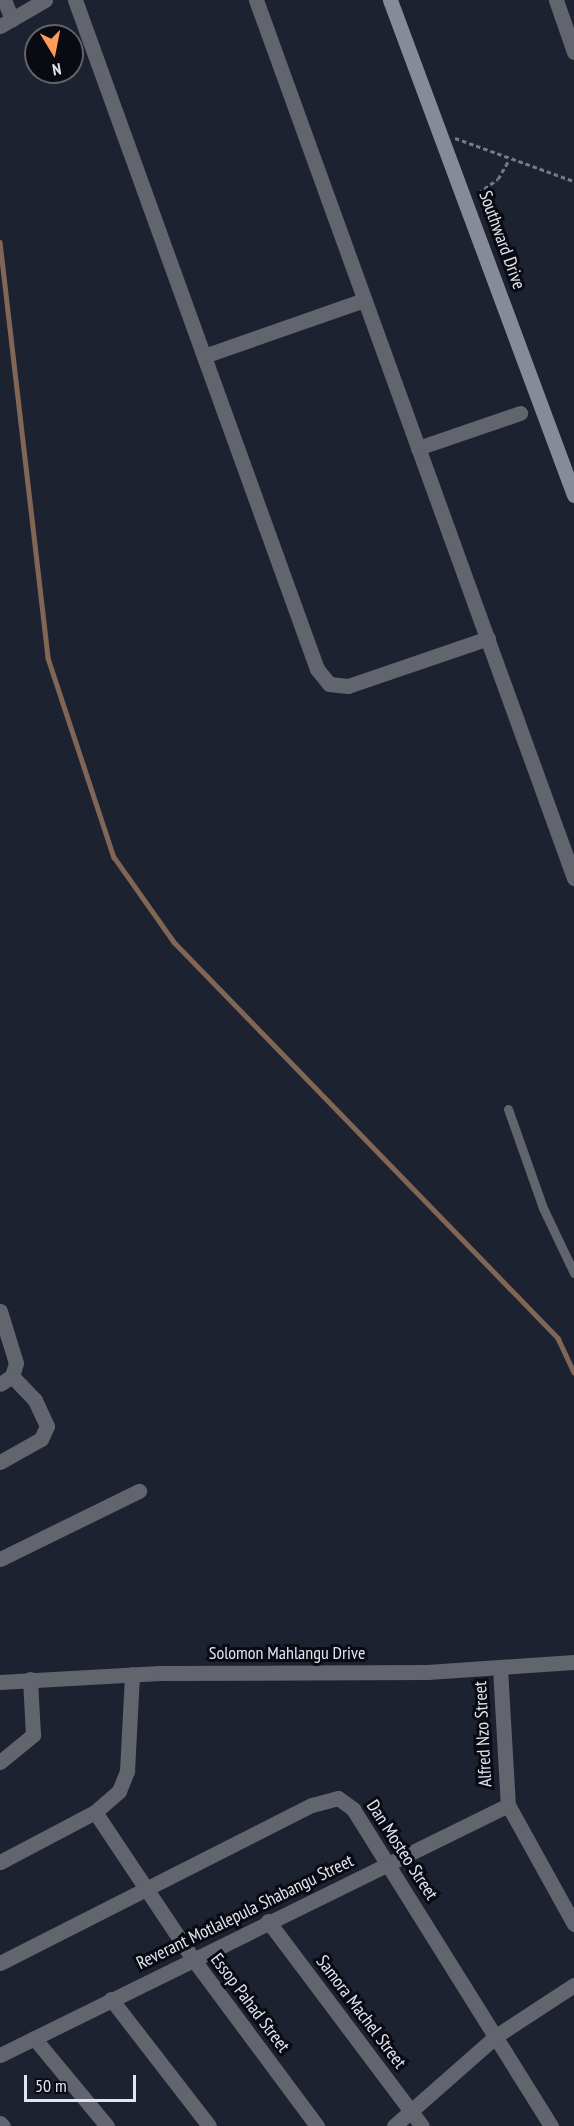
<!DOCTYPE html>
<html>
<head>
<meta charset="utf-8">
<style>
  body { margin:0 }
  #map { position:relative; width:574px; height:2126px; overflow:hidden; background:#1d2231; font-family:"PT Sans Narrow",sans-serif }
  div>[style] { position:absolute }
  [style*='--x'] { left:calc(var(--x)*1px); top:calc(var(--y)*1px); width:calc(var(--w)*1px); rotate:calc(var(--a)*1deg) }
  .stream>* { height:4.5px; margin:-2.25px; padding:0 2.25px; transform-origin:2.25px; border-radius:2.25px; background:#826655 }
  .path>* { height:3px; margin-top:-1.5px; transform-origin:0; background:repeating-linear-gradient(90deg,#747985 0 4.5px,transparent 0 7.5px) }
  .service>* { height:9px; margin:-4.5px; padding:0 4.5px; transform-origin:4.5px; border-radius:4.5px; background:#62656d }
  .minor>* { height:15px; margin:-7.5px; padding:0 7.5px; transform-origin:7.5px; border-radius:7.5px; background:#62656d }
  .tertiary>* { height:15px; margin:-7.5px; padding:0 7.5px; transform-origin:7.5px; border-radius:7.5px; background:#62656d }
  .secondary>* { height:15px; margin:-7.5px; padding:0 7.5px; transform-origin:7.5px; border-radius:7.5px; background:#878b98 }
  span { translate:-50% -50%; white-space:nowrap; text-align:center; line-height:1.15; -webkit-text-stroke:6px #0a0b12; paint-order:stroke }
  .street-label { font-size:18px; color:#e1e5ef }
  .north { position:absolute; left:24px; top:24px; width:60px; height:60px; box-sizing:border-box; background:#0a0b12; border:2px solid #60626a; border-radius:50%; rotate:170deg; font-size:16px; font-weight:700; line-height:24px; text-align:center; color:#e1e5ef }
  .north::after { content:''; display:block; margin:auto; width:21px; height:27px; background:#ff9b5a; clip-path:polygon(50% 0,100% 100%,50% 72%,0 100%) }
  .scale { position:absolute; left:24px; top:2075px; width:112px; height:27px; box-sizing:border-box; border:3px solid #e1e5ef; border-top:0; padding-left:8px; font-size:18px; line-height:21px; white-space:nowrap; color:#e1e5ef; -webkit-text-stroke:4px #0a0b12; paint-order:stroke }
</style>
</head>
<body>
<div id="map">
  <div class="stream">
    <i style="--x:0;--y:242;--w:419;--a:83.4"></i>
    <i style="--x:48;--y:658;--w:210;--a:71.7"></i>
    <i style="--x:114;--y:857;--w:104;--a:54.8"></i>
    <i style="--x:174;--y:942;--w:552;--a:45.88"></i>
    <i style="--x:558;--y:1338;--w:38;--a:65"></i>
  </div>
  <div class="path">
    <i style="--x:455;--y:138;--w:127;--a:19.9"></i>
    <i style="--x:478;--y:193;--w:24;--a:-35"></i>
    <i style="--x:498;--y:179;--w:22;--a:-60"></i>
  </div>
  <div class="service">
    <i style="--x:508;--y:1109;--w:105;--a:70.5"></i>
    <i style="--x:543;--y:1208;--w:72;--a:64.5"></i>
  </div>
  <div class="minor">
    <i style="--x:4;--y:0;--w:21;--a:67"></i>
    <i style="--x:75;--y:0;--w:711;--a:70.11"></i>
    <i style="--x:317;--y:669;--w:19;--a:51"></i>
    <i style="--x:329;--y:684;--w:19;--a:6"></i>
    <i style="--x:348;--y:686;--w:148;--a:-18.9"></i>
    <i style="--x:256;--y:0;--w:934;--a:70.09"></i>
    <i style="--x:556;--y:0;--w:55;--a:70.9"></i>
    <i style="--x:0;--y:26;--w:52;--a:-30"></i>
    <i style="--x:204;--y:356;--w:170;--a:-19.3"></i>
    <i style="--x:418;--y:448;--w:108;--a:-18.9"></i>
    <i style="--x:0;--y:1311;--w:54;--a:72.9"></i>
    <i style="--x:16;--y:1363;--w:14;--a:107"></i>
    <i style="--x:12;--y:1376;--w:14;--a:146"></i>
    <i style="--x:0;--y:1462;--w:47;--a:-29.3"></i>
    <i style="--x:41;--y:1439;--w:14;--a:-65"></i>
    <i style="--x:47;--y:1426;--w:29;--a:-115"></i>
    <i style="--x:35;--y:1400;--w:33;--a:-134"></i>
    <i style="--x:0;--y:1559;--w:155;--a:-26.1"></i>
    <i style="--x:500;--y:1668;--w:137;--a:86.7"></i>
    <i style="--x:508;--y:1805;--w:136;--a:61"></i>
    <i style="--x:0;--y:1762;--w:43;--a:-39.3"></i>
    <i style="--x:33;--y:1735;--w:56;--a:-93.1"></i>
    <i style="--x:95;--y:1812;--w:177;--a:56.3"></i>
    <i style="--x:193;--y:1959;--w:208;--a:53.4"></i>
    <i style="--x:0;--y:1862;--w:107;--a:-27.8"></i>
    <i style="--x:95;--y:1812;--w:32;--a:-41"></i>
    <i style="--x:119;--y:1791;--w:22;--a:-68"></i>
    <i style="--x:127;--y:1771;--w:97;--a:-87"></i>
    <i style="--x:268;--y:1921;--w:256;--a:53.1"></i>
    <i style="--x:0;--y:1963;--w:350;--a:-26.9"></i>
    <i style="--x:312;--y:1805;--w:27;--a:-15"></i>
    <i style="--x:338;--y:1798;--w:19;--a:36"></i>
    <i style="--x:353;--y:1809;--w:374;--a:58"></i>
    <i style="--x:111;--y:1999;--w:160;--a:52.3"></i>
    <i style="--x:34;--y:2038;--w:114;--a:50.3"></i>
    <i style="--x:0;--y:2055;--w:566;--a:-26.2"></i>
    <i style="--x:0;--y:2123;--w:4;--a:45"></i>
    <i style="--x:394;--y:2126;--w:136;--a:-41.4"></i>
    <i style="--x:496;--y:2036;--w:93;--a:-33.2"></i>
  </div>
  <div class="tertiary">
    <i style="--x:0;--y:1682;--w:160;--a:-3.2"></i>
    <i style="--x:160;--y:1673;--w:267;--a:-0.2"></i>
    <i style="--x:427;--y:1672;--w:147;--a:-3.9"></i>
  </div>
  <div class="secondary">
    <i style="--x:390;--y:0;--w:528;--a:69.61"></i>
  </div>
  <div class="street-label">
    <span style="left:502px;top:240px;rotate:70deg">Southward Drive</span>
    <span style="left:287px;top:1653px">Solomon Mahlangu Drive</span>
    <span style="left:483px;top:1734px;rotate:-93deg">Alfred Nzo Street</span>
    <span style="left:402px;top:1850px;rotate:57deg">Dan Mosteo Street</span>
    <span style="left:245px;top:1912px;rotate:-26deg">Reverant Motlalepula Shabangu Street</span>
    <span style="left:250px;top:2003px;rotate:53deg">Essop Pahad Street</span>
    <span style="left:361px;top:2012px;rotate:53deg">Samora Machel Street</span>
  </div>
  <div class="north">N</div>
  <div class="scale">50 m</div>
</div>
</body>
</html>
